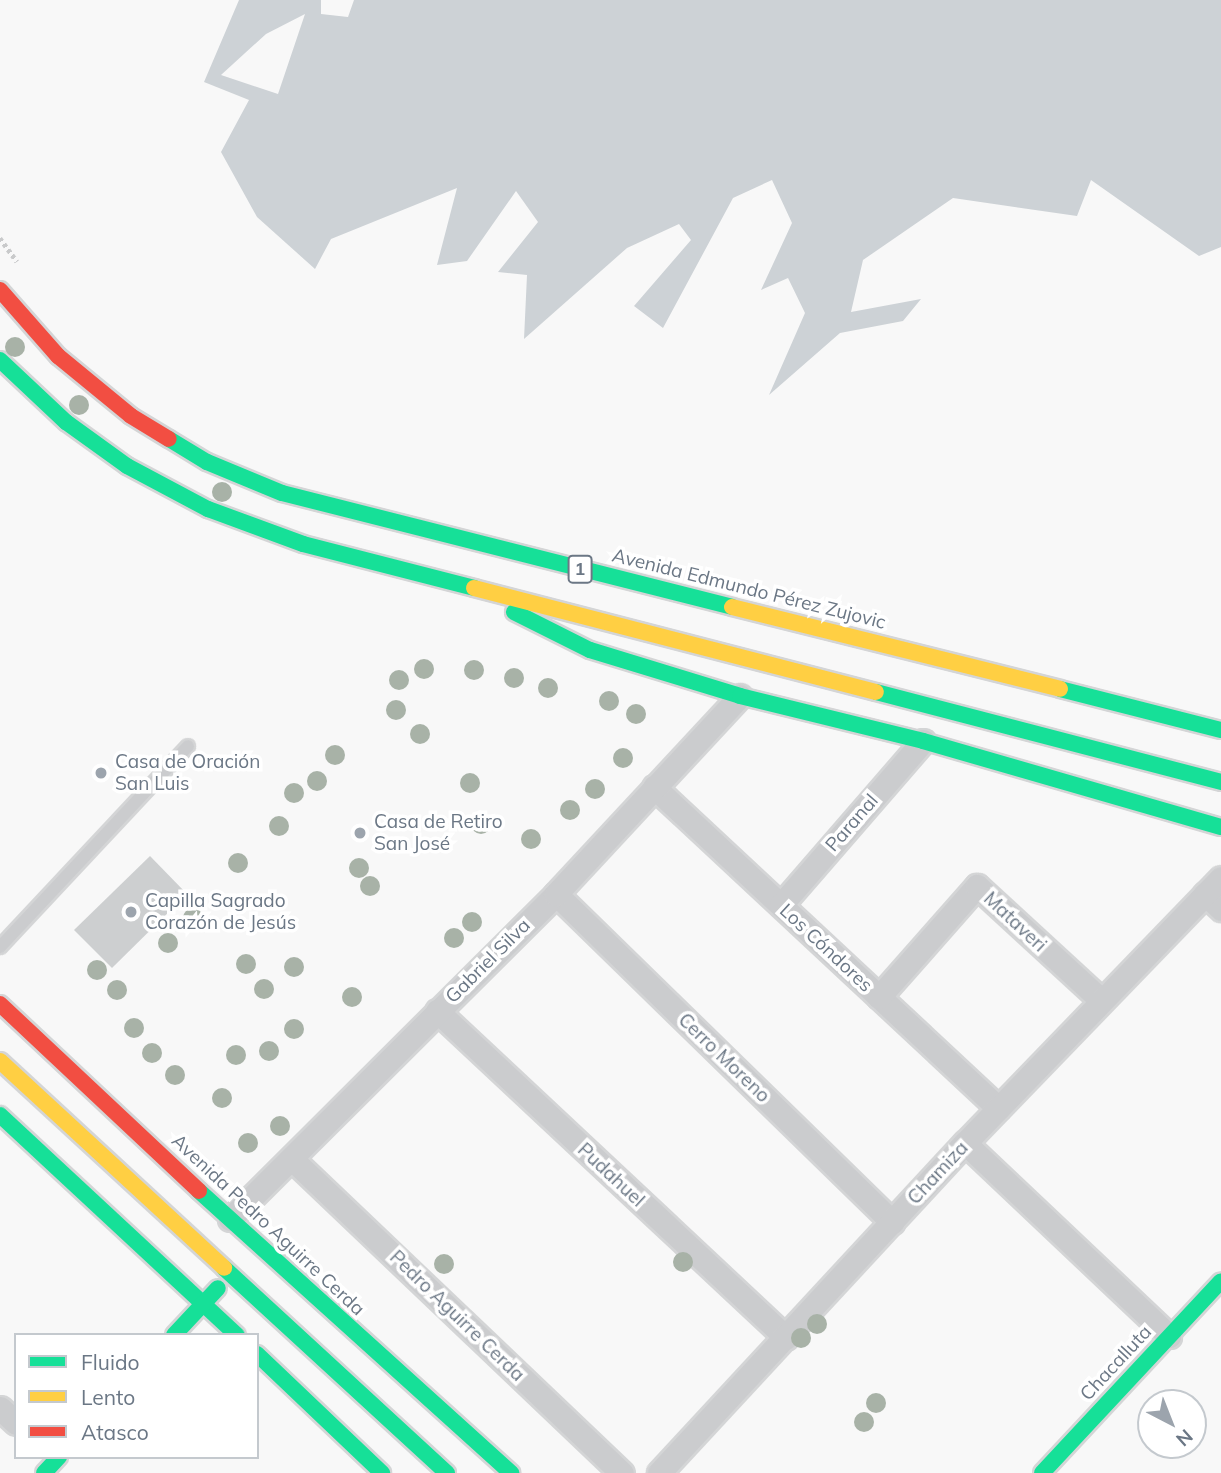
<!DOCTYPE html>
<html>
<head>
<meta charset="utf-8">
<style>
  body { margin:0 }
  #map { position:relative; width:1221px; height:1473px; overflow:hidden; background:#f8f8f8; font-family:Mulish,sans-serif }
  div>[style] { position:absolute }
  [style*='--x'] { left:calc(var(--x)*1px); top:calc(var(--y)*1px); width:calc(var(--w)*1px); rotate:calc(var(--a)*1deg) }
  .water>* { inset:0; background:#cdd2d6 }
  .building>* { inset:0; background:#cdcfd0 }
  .path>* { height:4.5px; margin-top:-2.25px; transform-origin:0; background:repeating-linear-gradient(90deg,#c9cacb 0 3.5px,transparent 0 7px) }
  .roads { filter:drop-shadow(2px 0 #d4d5d6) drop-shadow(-2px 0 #d4d5d6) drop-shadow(0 2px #d4d5d6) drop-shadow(0 -2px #d4d5d6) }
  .lane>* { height:12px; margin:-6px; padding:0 6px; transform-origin:6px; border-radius:6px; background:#cbccce }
  .street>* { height:23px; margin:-11.5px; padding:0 11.5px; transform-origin:11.5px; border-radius:11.5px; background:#cbccce }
  .fast>* { height:16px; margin:-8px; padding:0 8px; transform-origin:8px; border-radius:8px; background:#16e098 }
  .slow>* { height:16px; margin:-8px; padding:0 8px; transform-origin:8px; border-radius:8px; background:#ffcf43 }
  .jam>* { height:16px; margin:-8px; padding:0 8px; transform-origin:8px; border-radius:8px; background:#f24e42 }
  .trees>* { width:20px; height:20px; margin:-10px; border-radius:50%; background:#a8b2a7 }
  .dots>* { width:19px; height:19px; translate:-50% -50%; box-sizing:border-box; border:4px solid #fff; border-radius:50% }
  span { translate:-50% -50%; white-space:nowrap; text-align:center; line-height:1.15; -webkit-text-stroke:7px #fff; paint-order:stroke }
  .shield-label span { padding:2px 5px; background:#fff; border:2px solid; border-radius:5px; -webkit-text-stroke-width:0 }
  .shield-label { font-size:18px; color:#6b7785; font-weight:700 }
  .street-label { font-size:19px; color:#6b7785 }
  .poi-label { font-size:19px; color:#6b7785 }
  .left { translate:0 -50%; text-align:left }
  .legend { position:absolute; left:14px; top:1333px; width:245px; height:126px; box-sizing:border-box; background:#fff; border:2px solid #c4c9ce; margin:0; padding:9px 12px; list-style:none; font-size:21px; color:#6b7785 }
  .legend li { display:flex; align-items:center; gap:14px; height:35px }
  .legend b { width:35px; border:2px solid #c4c9ce }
  .north { position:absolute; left:1137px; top:1389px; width:70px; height:70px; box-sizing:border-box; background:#fff; border:2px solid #c4c9ce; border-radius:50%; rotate:138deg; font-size:19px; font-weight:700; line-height:28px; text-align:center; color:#6b7785 }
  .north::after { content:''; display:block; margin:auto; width:24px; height:32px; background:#9ca4ad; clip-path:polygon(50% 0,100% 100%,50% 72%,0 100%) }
</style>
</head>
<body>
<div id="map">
  <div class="water">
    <i style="clip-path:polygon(evenodd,239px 0,321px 0,321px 14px,348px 17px,354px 0,1221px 0,1221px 247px,1199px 256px,1091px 180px,1077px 216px,953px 198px,863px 260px,851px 312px,921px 299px,903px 321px,840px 333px,769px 395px,805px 313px,788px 278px,761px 290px,792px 223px,772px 180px,733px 198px,663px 328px,634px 306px,691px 240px,679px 224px,627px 248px,524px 339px,527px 275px,498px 272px,538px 222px,516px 191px,467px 261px,437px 265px,457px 188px,331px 239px,315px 269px,257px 217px,221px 152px,249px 100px,204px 82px,239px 0,305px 14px,278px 94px,221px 75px,266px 34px,305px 14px)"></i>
  </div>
  <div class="building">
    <i style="clip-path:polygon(150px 856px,187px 894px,112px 968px,74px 930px)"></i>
  </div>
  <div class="path">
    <i style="--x:0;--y:238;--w:29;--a:54"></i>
  </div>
  <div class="roads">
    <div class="lane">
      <i style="--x:0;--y:947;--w:275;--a:-46.9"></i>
    </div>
    <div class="street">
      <i style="--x:654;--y:787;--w:471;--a:43"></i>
      <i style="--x:556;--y:894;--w:470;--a:44.3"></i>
      <i style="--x:1205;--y:894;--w:22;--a:43"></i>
      <i style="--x:781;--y:905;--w:217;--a:-49.1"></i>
      <i style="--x:879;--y:997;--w:148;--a:-48.6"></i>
      <i style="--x:977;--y:886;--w:168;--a:42.6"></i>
      <i style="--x:437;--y:1011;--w:478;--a:43.1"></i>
      <i style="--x:965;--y:1143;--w:281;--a:43.4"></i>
      <i style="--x:293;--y:1160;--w:454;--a:43.6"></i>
      <i style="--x:230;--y:1219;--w:460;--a:-44.9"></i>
      <i style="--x:556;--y:894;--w:270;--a:-47.1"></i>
      <i style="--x:0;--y:1408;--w:22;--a:43"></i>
      <i style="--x:659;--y:1473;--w:450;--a:-47.2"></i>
      <i style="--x:965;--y:1143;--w:368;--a:-46"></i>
    </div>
    <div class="fast">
      <i style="--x:0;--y:360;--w:91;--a:43.2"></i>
      <i style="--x:66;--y:422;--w:75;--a:35.8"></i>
      <i style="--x:127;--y:466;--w:92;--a:28"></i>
      <i style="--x:208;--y:509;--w:101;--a:20.2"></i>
      <i style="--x:303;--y:544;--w:177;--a:14.4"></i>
      <i style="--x:169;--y:439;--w:44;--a:31.2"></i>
      <i style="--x:207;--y:462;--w:81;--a:22.5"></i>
      <i style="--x:282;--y:493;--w:464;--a:14.2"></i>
      <i style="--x:514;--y:612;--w:85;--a:26.6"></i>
      <i style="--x:590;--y:650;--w:157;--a:17"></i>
      <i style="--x:1060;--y:689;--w:166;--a:14.3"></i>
      <i style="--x:876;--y:692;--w:357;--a:14.6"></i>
      <i style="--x:740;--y:696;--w:188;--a:13.8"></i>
      <i style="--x:923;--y:741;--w:310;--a:16.1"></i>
      <i style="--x:0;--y:1115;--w:323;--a:42.9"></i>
      <i style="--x:199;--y:1191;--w:421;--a:42.1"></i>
      <i style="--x:224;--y:1268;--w:303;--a:42.6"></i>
      <i style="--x:174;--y:1335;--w:64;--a:-46.9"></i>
      <i style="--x:257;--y:1354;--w:173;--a:43.6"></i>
      <i style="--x:44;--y:1473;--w:22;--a:-47"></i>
      <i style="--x:1042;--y:1473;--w:262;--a:-47"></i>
    </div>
    <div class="slow">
      <i style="--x:474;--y:588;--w:415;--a:14.5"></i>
      <i style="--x:732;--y:607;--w:338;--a:14"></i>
      <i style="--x:0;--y:1061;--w:305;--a:42.7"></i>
    </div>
    <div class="jam">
      <i style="--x:0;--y:290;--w:88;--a:48.7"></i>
      <i style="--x:58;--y:356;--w:94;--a:39.4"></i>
      <i style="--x:131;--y:416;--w:44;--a:31.2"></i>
      <i style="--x:0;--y:1004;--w:273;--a:43.2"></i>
    </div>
  </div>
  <div class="trees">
    <i style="left:15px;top:347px"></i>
    <i style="left:79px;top:405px"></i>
    <i style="left:222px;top:492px"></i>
    <i style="left:424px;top:669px"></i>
    <i style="left:474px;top:670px"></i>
    <i style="left:514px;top:678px"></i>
    <i style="left:399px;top:680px"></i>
    <i style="left:548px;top:688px"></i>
    <i style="left:609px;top:701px"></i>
    <i style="left:396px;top:710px"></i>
    <i style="left:636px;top:714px"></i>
    <i style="left:420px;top:734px"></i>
    <i style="left:335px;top:755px"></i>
    <i style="left:623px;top:758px"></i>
    <i style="left:317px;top:781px"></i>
    <i style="left:470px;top:783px"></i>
    <i style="left:595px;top:789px"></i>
    <i style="left:294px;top:793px"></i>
    <i style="left:570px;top:810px"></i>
    <i style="left:481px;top:824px"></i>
    <i style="left:279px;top:826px"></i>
    <i style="left:531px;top:839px"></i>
    <i style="left:238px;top:863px"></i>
    <i style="left:359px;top:868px"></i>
    <i style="left:370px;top:886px"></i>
    <i style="left:193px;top:918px"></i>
    <i style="left:472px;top:922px"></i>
    <i style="left:454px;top:938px"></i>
    <i style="left:168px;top:943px"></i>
    <i style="left:246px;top:964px"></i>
    <i style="left:294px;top:967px"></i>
    <i style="left:97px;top:970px"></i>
    <i style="left:264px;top:989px"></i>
    <i style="left:117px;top:990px"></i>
    <i style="left:352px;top:997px"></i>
    <i style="left:134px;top:1028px"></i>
    <i style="left:294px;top:1029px"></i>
    <i style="left:269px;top:1051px"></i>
    <i style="left:152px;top:1053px"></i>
    <i style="left:236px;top:1055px"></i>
    <i style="left:175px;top:1075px"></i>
    <i style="left:222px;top:1098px"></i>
    <i style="left:280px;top:1126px"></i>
    <i style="left:248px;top:1143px"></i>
    <i style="left:683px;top:1262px"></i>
    <i style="left:444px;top:1264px"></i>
    <i style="left:817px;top:1324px"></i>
    <i style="left:801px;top:1338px"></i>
    <i style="left:876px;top:1403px"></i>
    <i style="left:864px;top:1422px"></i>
  </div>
  <div class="dots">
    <i style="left:101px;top:773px;background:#9ca4ad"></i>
    <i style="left:360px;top:833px;background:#9ca4ad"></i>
    <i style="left:131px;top:912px;background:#9ca4ad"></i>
  </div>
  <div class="shield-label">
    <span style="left:580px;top:569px">1</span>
  </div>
  <div class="street-label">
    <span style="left:749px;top:589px;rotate:14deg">Avenida Edmundo Pérez Zujovic</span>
    <span style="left:852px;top:823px;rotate:-49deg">Paranal</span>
    <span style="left:1015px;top:922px;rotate:43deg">Mataveri</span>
    <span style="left:826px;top:948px;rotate:43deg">Los Cóndores</span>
    <span style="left:488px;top:961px;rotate:-45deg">Gabriel Silva</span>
    <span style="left:724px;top:1058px;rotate:44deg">Cerro Moreno</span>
    <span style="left:938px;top:1173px;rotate:-47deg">Chamiza</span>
    <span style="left:611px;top:1175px;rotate:43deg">Pudahuel</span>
    <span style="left:268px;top:1225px;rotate:43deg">Avenida Pedro Aguirre Cerda</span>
    <span style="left:457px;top:1316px;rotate:44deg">Pedro Aguirre Cerda</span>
    <span style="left:1116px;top:1363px;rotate:-47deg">Chacalluta</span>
  </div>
  <div class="poi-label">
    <span class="left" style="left:115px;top:773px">Casa de Oración<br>San Luis</span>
    <span class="left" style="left:374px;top:833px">Casa de Retiro<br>San José</span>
    <span class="left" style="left:145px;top:912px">Capilla Sagrado<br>Corazón de Jesús</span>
  </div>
  <ul class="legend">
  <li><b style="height:9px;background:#16e098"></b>Fluido</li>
  <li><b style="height:9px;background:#ffcf43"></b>Lento</li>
  <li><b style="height:9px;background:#f24e42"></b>Atasco</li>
  </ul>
  <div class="north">N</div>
</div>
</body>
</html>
